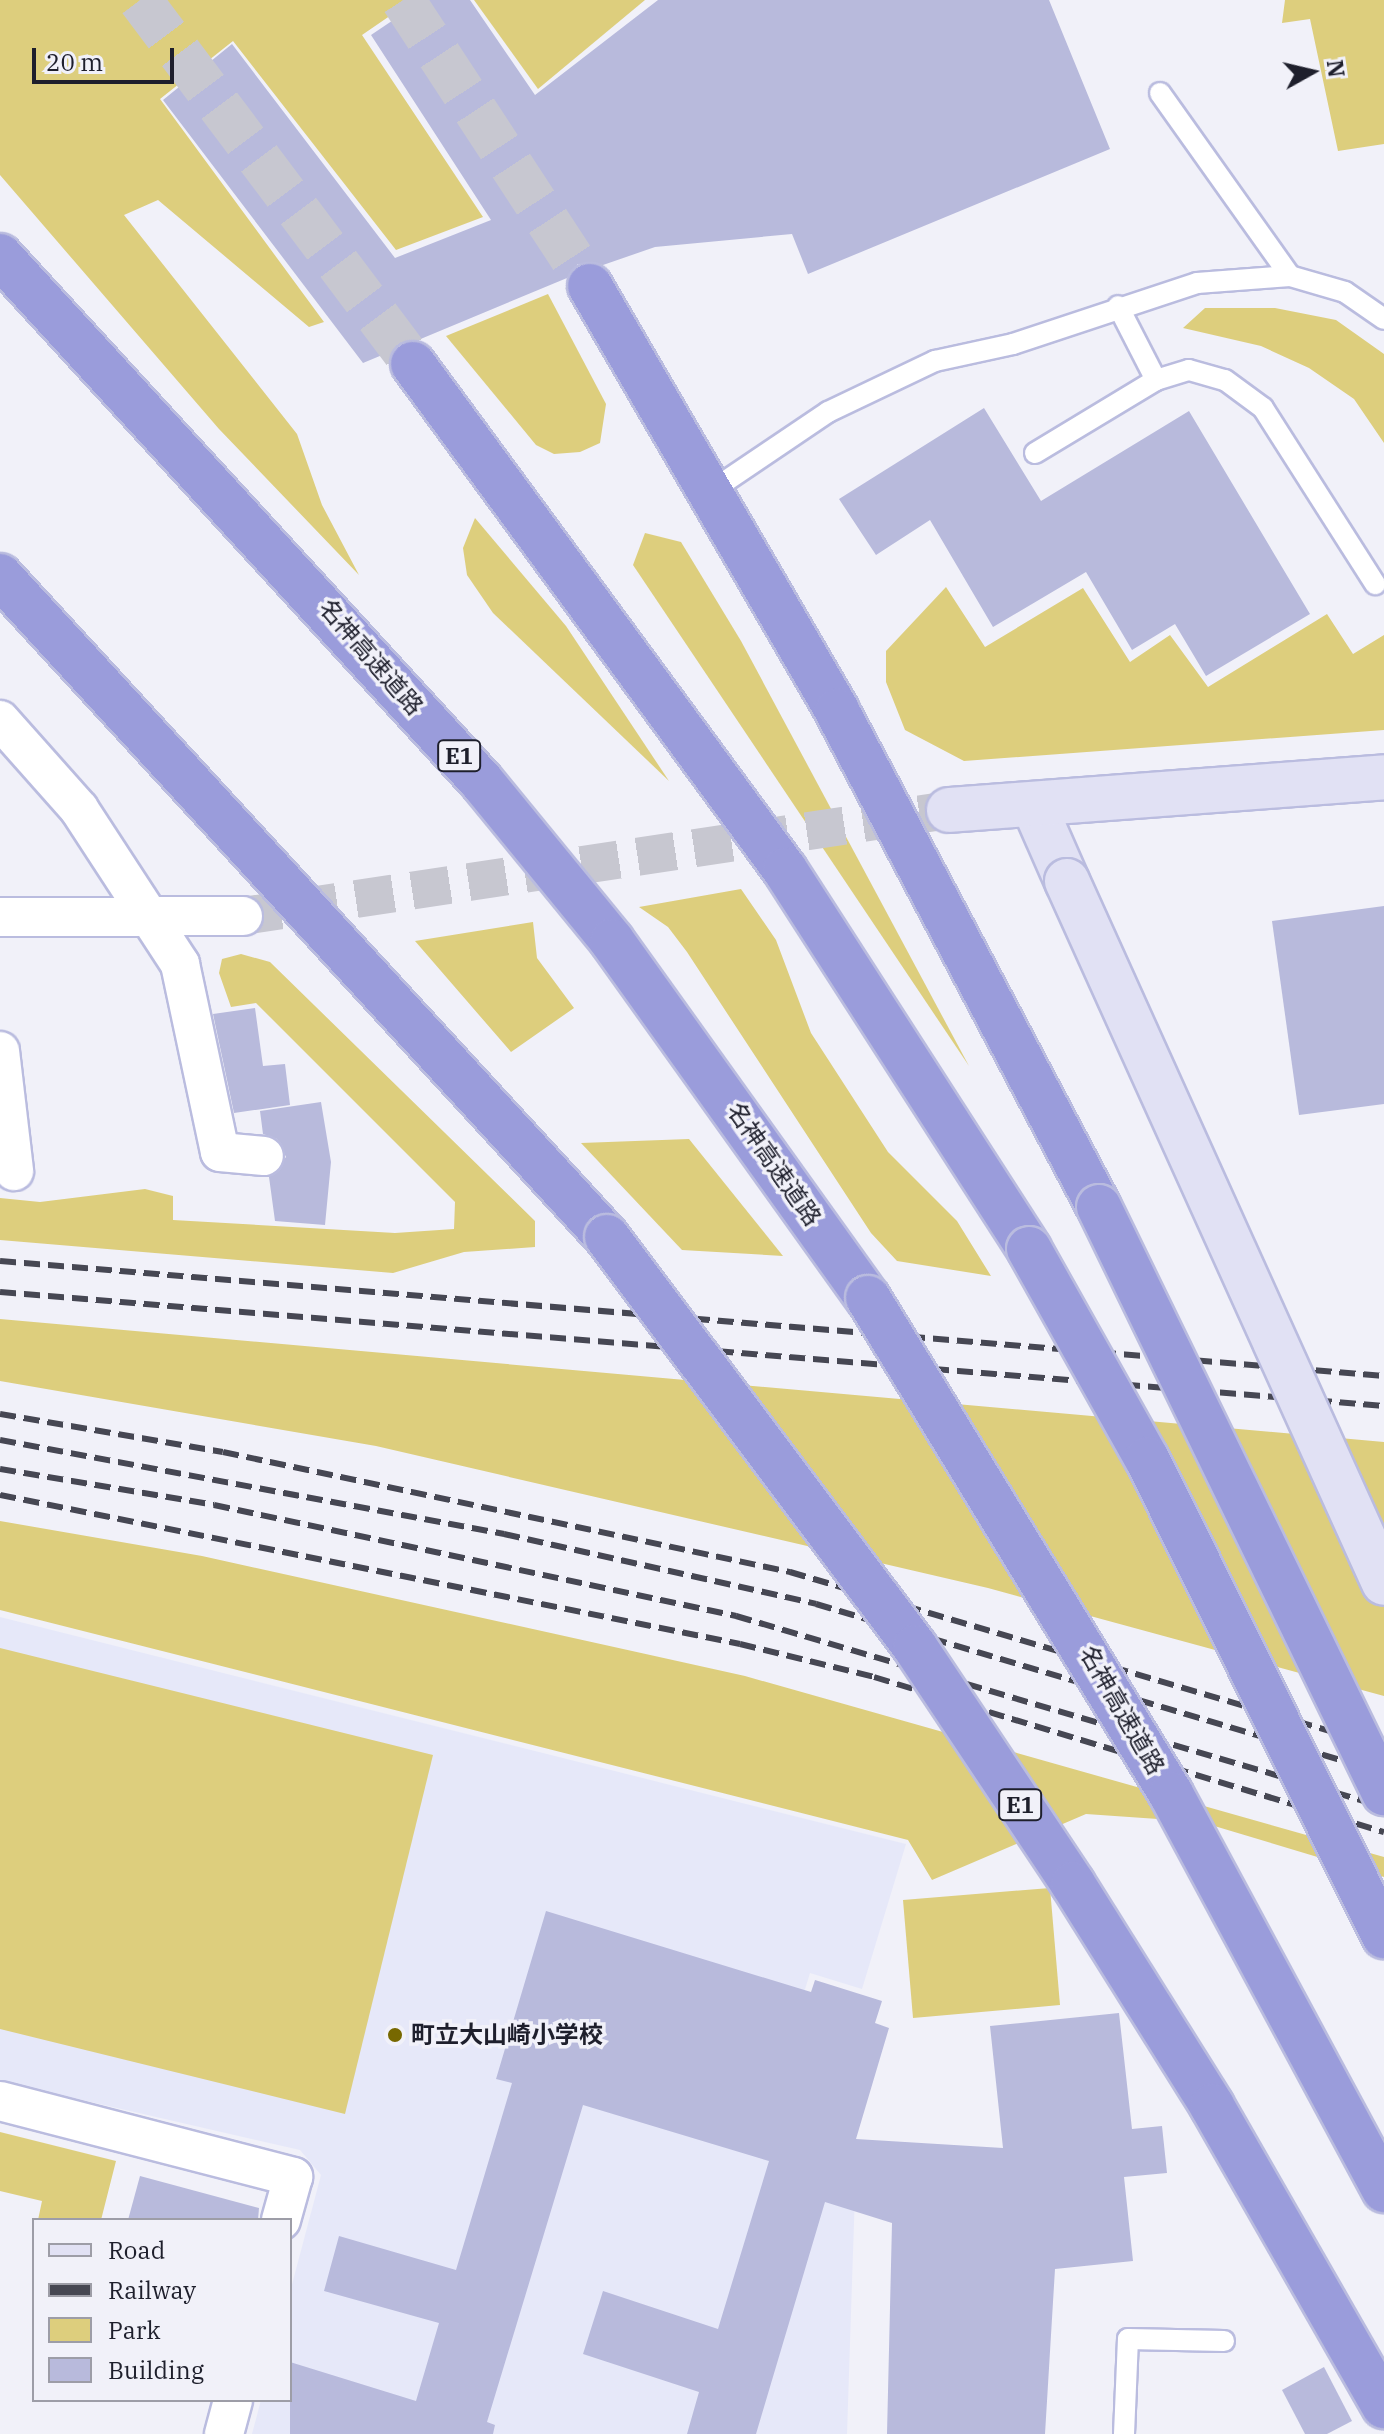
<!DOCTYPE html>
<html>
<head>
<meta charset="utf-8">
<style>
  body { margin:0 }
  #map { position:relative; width:1384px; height:2434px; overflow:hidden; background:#f1f1f9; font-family:"IBM Plex Serif","Noto Sans JP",serif }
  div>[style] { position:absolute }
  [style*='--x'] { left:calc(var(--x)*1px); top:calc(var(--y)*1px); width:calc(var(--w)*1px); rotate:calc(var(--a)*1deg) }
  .built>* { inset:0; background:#e6e8f9 }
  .green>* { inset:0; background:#ddce7d }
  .building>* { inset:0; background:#b8badc }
  .street-tunnel>* { height:38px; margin-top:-19px; transform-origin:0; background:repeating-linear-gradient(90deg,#c7c7d0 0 38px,transparent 0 57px) }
  .highway-tunnel>* { height:44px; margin-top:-22px; transform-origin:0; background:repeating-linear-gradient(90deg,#c7c7d0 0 44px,transparent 0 66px) }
  .roads { filter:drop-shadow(2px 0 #babcdf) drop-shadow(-2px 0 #babcdf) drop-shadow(0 2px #babcdf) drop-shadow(0 -2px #babcdf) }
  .lane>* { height:20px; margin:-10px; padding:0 10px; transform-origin:10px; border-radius:10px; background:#fff }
  .street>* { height:38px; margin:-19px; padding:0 19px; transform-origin:19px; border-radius:19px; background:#fff }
  .secondary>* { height:44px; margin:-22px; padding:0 22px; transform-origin:22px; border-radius:22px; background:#e1e1f4 }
  .highway>* { height:44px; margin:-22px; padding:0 22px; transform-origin:22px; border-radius:22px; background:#9a9cdb }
  .rail>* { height:6px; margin-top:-3px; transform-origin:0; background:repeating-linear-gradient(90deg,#464753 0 16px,transparent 0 24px) }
  .bridges { filter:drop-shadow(2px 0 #babcdf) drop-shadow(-2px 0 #babcdf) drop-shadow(0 2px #babcdf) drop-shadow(0 -2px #babcdf) }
  .secondary-bridge>* { height:44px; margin:-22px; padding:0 22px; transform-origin:22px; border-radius:22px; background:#e1e1f4 }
  .highway-bridge>* { height:44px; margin:-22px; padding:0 22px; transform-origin:22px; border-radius:22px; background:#9a9cdb }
  .dots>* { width:22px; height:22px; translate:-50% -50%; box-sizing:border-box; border:4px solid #f1f1f9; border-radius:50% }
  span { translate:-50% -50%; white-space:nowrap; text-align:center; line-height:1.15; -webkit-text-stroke:7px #f1f1f9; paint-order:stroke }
  .shield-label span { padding:2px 6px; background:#f1f1f9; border:2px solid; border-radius:6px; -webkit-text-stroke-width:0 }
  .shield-label { font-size:22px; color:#1e1f2c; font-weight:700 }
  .street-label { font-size:24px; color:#1e1f2c }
  .poi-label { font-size:24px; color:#1e1f2c; font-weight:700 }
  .left { translate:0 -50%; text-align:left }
  .legend { position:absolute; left:32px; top:2218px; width:260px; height:184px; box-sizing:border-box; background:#f1f1f9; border:2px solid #9d9da7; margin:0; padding:10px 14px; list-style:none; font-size:24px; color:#1e1f2c }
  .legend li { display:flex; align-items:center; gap:16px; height:40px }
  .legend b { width:40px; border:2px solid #9d9da7 }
  .north { position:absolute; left:1272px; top:32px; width:80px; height:80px; -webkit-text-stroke:6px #f1f1f9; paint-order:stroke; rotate:82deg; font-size:22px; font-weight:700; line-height:32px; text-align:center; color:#1e1f2c }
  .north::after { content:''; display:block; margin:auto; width:28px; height:36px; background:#1e1f2c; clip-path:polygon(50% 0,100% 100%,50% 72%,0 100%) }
  .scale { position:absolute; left:32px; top:48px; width:142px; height:36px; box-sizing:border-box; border:4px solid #1e1f2c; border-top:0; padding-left:10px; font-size:24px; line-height:28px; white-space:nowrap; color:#1e1f2c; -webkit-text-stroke:6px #f1f1f9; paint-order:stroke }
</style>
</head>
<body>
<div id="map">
  <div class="built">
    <i style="clip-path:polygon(0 1617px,906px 1844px,862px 1989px,810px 1973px,762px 2130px,856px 2162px,847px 2434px,252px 2434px,261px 2400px,290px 2400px,290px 2292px,321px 2175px,300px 2150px,0 2081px)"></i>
  </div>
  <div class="green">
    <i style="clip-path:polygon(0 0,413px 0,362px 35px,483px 217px,396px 250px,233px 41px,160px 99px,324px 322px,309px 327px,158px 200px,124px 215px,297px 434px,322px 505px,359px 575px,219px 429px,0 175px)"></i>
    <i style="clip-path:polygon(474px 0,645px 0,538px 89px)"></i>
    <i style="clip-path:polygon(1285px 0,1384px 0,1384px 144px,1338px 151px,1310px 19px,1282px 23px)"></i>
    <i style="clip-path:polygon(548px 294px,606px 404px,600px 443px,580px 452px,554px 454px,536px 445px,446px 336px)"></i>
    <i style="clip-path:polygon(1205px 308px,1275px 308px,1336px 320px,1384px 354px,1384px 443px,1354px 399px,1309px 368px,1261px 346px,1183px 328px)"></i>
    <i style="clip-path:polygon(475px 518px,566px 626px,669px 781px,493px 613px,467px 575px,463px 548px)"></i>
    <i style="clip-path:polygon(645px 533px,681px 542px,741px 641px,969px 1066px,633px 565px)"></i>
    <i style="clip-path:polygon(946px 587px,985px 647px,1083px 588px,1130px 662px,1170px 635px,1208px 687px,1327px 614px,1353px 654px,1384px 635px,1384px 730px,964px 761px,905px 730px,886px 682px,886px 651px)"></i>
    <i style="clip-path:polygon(741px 889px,776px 940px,811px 1033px,888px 1152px,957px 1221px,991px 1276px,897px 1261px,871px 1233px,687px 952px,668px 927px,639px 907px)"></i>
    <i style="clip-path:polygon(533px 922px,537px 958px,574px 1008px,511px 1052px,415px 941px)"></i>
    <i style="clip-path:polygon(241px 954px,270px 962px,535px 1221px,535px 1247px,464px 1252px,393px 1273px,0 1240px,0 1198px,40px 1202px,145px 1189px,173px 1196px,173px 1220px,395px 1233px,454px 1229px,455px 1202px,256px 1003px,231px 1007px,219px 973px,222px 959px)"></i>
    <i style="clip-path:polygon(689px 1139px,783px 1256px,682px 1250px,581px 1143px)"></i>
    <i style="clip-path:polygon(0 1319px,1384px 1442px,1384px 1696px,988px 1588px,376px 1446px,0 1381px)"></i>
    <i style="clip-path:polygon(0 1521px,202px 1556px,745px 1676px,1384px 1857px,1384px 1877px,1201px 1822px,1086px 1814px,932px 1880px,908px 1840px,0 1610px)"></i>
    <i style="clip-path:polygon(0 1648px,433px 1755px,345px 2114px,0 2029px)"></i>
    <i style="clip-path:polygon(1050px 1888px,1060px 2005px,913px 2018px,903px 1900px)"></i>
    <i style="clip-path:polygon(0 2132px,116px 2161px,101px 2220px,38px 2220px,42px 2201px,0 2191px)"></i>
  </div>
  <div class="building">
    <i style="clip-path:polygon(423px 0,470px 0,535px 95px,658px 0,1049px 0,1110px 149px,808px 274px,792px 234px,655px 247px,603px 265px,578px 264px,567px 278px,363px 363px,163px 100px,232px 44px,395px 258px,491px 220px,371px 35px)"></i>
    <i style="clip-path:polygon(984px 408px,1041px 501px,1189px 411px,1310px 614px,1206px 676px,1175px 624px,1132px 650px,1086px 572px,993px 627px,930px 520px,876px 555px,839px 499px)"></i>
    <i style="clip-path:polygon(1384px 906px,1384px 1104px,1299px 1115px,1272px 921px)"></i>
    <i style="clip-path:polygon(255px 1008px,263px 1066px,285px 1064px,290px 1105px,234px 1113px,213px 1014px)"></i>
    <i style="clip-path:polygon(321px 1102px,331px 1162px,325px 1225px,275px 1221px,269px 1177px,286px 1157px,277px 1139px,263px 1134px,260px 1111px)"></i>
    <i style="clip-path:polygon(546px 1911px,811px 1992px,815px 1980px,882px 2001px,875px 2023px,889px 2028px,856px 2139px,1003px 2148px,990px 2026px,1119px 2013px,1132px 2129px,1162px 2126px,1167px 2173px,1124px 2177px,1133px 2261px,1055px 2269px,1045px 2434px,887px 2434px,892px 2223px,825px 2202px,756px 2434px,687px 2434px,699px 2392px,583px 2354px,603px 2291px,718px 2329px,769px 2161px,583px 2105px,487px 2422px,495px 2425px,493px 2434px,290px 2434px,290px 2362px,416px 2401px,439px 2323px,324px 2291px,339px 2236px,456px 2270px,512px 2083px,496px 2079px)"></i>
    <i style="clip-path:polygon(140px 2176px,259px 2208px,258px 2220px,128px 2220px)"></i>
    <i style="clip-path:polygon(1324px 2367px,1352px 2421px,1327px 2434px,1305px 2434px,1282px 2390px)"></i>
  </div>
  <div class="street-tunnel">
    <i style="--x:243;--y:916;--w:714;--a:-8.54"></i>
  </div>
  <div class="highway-tunnel">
    <i style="--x:140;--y:0;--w:455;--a:53.1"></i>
    <i style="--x:403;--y:0;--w:342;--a:56.8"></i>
  </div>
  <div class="roads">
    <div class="lane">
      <i style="--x:1160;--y:93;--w:224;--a:54.6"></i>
      <i style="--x:1156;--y:380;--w:34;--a:-17"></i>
      <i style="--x:1189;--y:370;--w:37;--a:16"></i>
      <i style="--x:1225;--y:380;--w:47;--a:36.4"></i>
      <i style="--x:1263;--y:408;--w:209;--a:57.5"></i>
      <i style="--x:1035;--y:453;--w:141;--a:-31.1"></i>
      <i style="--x:1156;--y:380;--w:83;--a:-117.2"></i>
      <i style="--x:711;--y:491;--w:141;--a:-34"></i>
      <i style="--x:828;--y:412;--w:119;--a:-25.5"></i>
      <i style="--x:935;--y:361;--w:80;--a:-12.3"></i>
      <i style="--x:1013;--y:344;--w:194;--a:-18.3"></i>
      <i style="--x:1197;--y:283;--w:93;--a:-4.3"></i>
      <i style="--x:1290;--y:276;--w:57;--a:16.2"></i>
      <i style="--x:1345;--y:292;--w:47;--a:34.7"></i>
      <i style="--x:1124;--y:2434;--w:95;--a:-87.6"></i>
      <i style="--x:1128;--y:2339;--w:96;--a:1.2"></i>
    </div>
    <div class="street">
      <i style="--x:0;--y:720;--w:119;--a:48.4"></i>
      <i style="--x:79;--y:809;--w:185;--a:56.9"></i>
      <i style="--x:180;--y:964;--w:192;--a:78"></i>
      <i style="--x:220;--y:1152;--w:44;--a:5.2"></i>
      <i style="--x:0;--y:917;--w:243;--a:-0.2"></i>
      <i style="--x:0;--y:1051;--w:121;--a:83.3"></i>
      <i style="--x:0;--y:2101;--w:303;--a:14.5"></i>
      <i style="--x:293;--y:2177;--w:45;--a:105.6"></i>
      <i style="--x:224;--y:2434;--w:35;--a:-75"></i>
    </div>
    <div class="secondary">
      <i style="--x:1034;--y:806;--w:82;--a:66.3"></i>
      <i style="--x:949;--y:810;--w:436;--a:-4.3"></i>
    </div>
    <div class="highway">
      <i style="--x:0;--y:256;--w:713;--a:47.5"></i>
      <i style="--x:482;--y:782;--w:205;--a:50.7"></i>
      <i style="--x:612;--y:941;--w:439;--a:54.4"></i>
      <i style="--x:590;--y:286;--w:492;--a:59.8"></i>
      <i style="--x:837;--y:711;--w:561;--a:62.16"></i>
      <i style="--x:413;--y:364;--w:628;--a:53.68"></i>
      <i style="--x:785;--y:870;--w:451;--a:57.2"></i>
      <i style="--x:0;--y:576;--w:897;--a:47.44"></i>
    </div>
  </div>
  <div class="rail">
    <i style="--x:0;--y:1261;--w:1389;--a:4.75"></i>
    <i style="--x:0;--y:1292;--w:1389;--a:4.71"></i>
    <i style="--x:0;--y:1414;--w:226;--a:9.7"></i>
    <i style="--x:223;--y:1452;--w:580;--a:11.95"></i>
    <i style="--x:790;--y:1572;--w:619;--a:16.42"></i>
    <i style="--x:0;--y:1440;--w:513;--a:10.56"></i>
    <i style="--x:504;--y:1534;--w:320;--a:12.6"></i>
    <i style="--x:816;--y:1604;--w:593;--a:16.57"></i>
    <i style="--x:0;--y:1469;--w:217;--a:9.5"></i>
    <i style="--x:214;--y:1505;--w:534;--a:12"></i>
    <i style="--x:736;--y:1616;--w:676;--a:16.42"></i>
    <i style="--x:0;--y:1495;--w:755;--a:11.38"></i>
    <i style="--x:740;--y:1644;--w:138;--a:13.8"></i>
    <i style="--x:874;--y:1677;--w:533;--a:16.91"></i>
  </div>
  <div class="bridges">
    <div class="secondary-bridge">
      <i style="--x:1067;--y:881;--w:770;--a:65.7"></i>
    </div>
    <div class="highway-bridge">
      <i style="--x:1099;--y:1207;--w:652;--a:64.06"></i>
      <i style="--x:607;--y:1237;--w:513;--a:53.09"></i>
      <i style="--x:915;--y:1647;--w:285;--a:56.3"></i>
      <i style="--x:1073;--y:1884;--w:262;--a:57.9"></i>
      <i style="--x:1212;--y:2106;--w:346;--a:60.2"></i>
      <i style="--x:1029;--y:1249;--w:241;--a:60.7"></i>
      <i style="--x:1147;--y:1459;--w:533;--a:63.58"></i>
      <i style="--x:868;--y:1298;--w:581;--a:58.58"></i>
      <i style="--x:1171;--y:1794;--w:450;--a:61.7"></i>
    </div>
  </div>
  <div class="dots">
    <i style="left:395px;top:2035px;background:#776800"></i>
  </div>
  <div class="shield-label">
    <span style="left:459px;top:756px">E1</span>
    <span style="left:1020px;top:1805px">E1</span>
  </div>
  <div class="street-label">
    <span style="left:371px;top:657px;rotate:49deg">名神高速道路</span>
    <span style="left:774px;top:1164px;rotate:55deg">名神高速道路</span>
    <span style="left:1122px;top:1710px;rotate:60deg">名神高速道路</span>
  </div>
  <div class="poi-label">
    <span class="left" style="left:411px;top:2035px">町立大山崎小学校</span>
  </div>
  <ul class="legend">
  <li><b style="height:10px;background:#e1e1f4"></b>Road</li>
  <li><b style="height:10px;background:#464753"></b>Railway</li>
  <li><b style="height:22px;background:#ddce7d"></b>Park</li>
  <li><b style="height:22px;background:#b8badc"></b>Building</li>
  </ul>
  <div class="north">N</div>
  <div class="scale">20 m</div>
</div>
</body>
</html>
